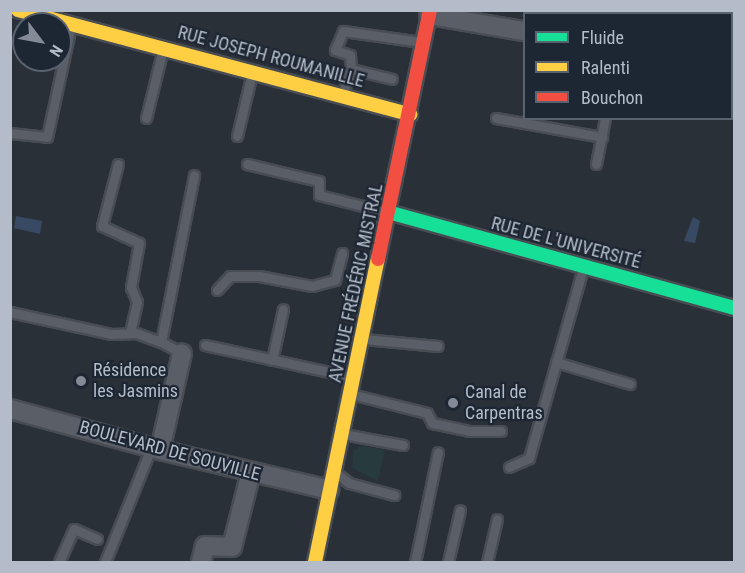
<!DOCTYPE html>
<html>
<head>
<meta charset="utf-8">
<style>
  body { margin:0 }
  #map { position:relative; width:745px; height:573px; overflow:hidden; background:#2a3038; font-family:"Roboto Condensed",sans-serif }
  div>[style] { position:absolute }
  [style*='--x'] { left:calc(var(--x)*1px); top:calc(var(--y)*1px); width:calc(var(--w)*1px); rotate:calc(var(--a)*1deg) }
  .green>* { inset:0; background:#273a3e }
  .water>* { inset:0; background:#384963 }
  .roads { filter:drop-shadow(2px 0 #484c53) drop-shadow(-2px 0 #484c53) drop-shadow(0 2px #484c53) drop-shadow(0 -2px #484c53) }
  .lane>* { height:9px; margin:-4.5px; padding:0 4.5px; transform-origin:4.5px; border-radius:4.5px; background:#5a5e66 }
  .street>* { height:18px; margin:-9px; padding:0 9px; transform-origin:9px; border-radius:9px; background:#5a5e66 }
  .fast>* { height:14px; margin:-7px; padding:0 7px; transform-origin:7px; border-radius:7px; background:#16e098 }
  .slow>* { height:14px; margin:-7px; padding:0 7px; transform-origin:7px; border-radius:7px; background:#ffcf43 }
  .jam>* { height:14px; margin:-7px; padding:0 7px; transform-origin:7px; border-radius:7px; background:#f24e42 }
  .dots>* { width:16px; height:16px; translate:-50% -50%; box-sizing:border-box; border:3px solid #1d2633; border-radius:50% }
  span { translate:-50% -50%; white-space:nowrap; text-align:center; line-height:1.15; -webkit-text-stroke:4.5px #1d2633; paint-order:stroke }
  .street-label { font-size:18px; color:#b4bcc9 }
  .poi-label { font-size:18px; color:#b4bcc9 }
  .left { translate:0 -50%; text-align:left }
  .frame { position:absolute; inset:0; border:12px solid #b4bcc9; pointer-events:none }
  .legend { position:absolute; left:523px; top:12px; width:210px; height:108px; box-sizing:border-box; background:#1d2633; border:2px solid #59626f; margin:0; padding:8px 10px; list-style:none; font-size:18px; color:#b4bcc9 }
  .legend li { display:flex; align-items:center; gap:12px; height:30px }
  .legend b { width:30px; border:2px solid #59626f }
  .north { position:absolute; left:12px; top:12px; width:60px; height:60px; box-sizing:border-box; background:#1d2633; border:2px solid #59626f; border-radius:50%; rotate:122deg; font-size:16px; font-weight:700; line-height:24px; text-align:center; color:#b4bcc9 }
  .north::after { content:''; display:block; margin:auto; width:21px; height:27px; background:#848b96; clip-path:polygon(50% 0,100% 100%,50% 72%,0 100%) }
</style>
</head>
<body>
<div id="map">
  <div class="green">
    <i style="clip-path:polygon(362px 446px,385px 450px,378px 481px,352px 468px,353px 451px)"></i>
  </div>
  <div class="water">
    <i style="clip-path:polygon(16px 216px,42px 221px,40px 234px,14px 228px)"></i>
    <i style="clip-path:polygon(693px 217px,700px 221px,695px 243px,684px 241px)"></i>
  </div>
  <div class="roads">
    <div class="lane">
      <i style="--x:603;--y:14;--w:4;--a:-90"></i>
      <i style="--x:351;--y:69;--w:14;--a:-94"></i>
      <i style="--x:350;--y:55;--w:16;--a:-162"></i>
      <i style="--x:335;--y:50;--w:21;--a:-67"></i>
      <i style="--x:343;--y:31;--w:79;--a:8"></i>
      <i style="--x:343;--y:93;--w:25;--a:-72"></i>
      <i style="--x:351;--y:69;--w:42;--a:13.7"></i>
      <i style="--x:146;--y:118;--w:71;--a:-76.2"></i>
      <i style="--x:496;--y:118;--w:108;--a:10.2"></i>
      <i style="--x:10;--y:133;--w:37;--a:6"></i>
      <i style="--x:47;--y:137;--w:114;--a:-77.8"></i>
      <i style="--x:237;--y:136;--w:65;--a:-76.6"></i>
      <i style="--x:118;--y:164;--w:64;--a:104.5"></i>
      <i style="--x:102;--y:226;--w:41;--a:24.7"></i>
      <i style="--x:139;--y:243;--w:45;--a:100.3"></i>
      <i style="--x:131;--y:287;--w:16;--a:68"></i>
      <i style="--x:137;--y:302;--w:31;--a:103"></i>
      <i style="--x:247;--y:164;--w:74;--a:13.3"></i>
      <i style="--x:319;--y:181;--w:14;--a:90"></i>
      <i style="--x:319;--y:195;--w:69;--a:14.2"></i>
      <i style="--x:596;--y:164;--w:47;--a:-78.9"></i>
      <i style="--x:217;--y:290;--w:19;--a:-47"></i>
      <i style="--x:230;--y:276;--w:29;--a:0"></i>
      <i style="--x:259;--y:276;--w:54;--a:10.7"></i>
      <i style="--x:312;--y:286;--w:24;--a:-15"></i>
      <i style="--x:335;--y:280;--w:28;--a:-75"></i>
      <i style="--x:10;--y:312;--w:103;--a:12.3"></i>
      <i style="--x:111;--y:334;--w:25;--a:-2"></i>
      <i style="--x:136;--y:333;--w:27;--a:20"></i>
      <i style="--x:364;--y:339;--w:74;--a:5.4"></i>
      <i style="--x:205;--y:345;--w:150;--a:12.3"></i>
      <i style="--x:182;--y:353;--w:24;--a:-152"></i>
      <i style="--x:161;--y:342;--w:170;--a:-78.8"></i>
      <i style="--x:272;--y:360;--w:52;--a:-77.8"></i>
      <i style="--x:556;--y:362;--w:77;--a:16.6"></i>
      <i style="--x:351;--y:394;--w:78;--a:14"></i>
      <i style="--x:427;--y:413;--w:11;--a:63"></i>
      <i style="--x:432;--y:423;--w:38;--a:12"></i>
      <i style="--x:469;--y:431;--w:32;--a:0"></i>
      <i style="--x:343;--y:434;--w:61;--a:10.4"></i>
      <i style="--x:509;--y:467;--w:22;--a:-24"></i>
      <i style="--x:529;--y:458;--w:198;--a:-74.1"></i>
      <i style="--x:335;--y:472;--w:18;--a:38"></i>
      <i style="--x:349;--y:483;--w:47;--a:14.9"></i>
      <i style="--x:59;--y:562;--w:36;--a:-66"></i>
      <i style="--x:74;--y:529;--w:25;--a:23"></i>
      <i style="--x:105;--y:562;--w:123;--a:-68"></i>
      <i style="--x:415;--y:562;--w:112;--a:-78.2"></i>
      <i style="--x:448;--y:562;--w:53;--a:-77"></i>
      <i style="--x:487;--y:562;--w:44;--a:-76.9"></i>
    </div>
    <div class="street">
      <i style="--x:429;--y:15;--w:96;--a:9.6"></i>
      <i style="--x:732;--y:67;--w:2;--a:0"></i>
      <i style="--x:10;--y:409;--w:156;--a:15.3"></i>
      <i style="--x:160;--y:450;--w:174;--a:13.3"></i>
      <i style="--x:160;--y:450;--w:99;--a:-77.2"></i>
      <i style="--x:201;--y:562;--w:16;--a:-76"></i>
      <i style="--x:205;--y:546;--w:27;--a:2"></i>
      <i style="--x:232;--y:547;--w:77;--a:-75.8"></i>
    </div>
    <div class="fast">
      <i style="--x:388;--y:212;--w:359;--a:15.5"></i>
    </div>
    <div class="slow">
      <i style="--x:18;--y:10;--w:406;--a:14.9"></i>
      <i style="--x:315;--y:562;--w:309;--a:-78.3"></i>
    </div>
    <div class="jam">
      <i style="--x:378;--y:259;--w:254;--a:-78.2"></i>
    </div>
  </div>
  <div class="dots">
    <i style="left:81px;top:381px;background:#848b96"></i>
    <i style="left:453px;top:403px;background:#848b96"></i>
  </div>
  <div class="street-label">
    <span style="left:271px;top:57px;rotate:15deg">RUE JOSEPH ROUMANILLE</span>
    <span style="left:566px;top:243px;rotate:15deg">RUE DE L'UNIVERSITÉ</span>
    <span style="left:356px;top:283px;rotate:-78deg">AVENUE FRÉDÉRIC MISTRAL</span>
    <span style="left:170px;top:451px;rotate:15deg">BOULEVARD DE SOUVILLE</span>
  </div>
  <div class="poi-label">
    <span class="left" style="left:93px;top:381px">Résidence<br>les Jasmins</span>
    <span class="left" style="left:465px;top:403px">Canal de<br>Carpentras</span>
  </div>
  <div class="frame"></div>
  <ul class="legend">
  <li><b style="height:8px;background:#16e098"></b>Fluide</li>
  <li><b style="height:8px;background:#ffcf43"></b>Ralenti</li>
  <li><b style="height:8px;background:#f24e42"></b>Bouchon</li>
  </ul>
  <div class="north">N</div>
</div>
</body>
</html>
